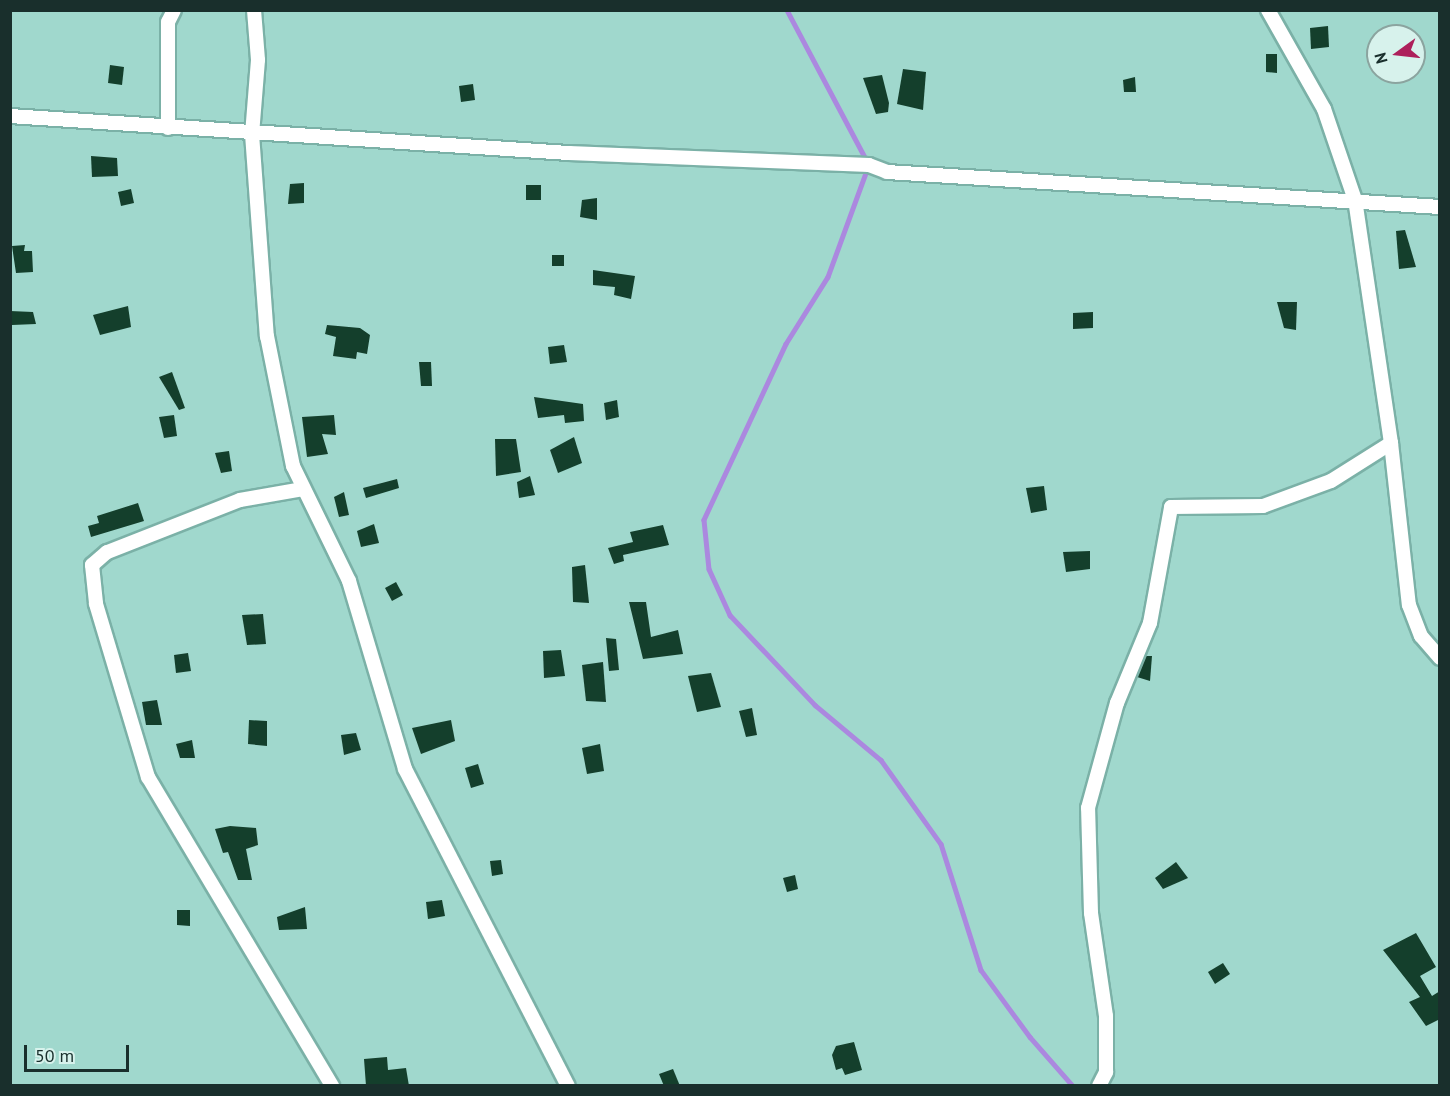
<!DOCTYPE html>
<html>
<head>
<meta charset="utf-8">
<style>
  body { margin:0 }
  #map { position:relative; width:1450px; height:1096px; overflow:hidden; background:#a0d8cd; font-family:"PT Sans",sans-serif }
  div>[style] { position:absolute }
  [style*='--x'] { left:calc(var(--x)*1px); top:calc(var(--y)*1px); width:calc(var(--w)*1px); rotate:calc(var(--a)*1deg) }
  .stream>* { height:4.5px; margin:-2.25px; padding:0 2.25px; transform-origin:2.25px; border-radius:2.25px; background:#ab88df }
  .building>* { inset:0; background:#143f2c }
  .roads { filter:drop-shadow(2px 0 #7bb1a7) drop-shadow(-2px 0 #7bb1a7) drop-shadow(0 2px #7bb1a7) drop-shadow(0 -2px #7bb1a7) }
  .minor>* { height:14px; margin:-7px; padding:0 7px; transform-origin:7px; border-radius:7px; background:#fff }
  span { translate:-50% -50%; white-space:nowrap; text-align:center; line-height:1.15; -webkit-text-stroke:6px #d7f2ec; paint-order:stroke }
  .frame { position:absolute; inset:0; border:12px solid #192f2c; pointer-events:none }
  .north { position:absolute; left:1366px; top:24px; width:60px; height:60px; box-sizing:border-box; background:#d7f2ec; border:2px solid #8ba49f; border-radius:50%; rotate:255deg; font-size:16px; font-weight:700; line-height:24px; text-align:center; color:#192f2c }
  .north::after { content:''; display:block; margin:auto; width:21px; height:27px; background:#ad205b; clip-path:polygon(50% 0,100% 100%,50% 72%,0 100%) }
  .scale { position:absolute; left:24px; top:1045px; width:105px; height:27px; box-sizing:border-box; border:3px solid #192f2c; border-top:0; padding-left:8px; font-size:18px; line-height:21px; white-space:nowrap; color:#192f2c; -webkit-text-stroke:4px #d7f2ec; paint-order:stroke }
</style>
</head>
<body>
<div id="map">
  <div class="stream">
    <i style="--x:787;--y:10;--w:175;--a:62.1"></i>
    <i style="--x:869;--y:165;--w:119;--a:110.1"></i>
    <i style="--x:828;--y:277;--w:79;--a:122.1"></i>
    <i style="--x:786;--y:344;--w:194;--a:115"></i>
    <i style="--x:704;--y:520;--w:49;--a:84.2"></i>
    <i style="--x:709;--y:569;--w:51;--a:65.5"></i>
    <i style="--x:730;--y:615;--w:124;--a:46.6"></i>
    <i style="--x:815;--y:705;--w:86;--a:39.8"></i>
    <i style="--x:881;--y:760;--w:103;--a:54.5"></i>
    <i style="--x:941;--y:844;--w:132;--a:72.4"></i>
    <i style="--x:981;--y:970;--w:83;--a:53.8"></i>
    <i style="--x:1030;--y:1037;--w:65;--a:48.7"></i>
  </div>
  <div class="building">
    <i style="clip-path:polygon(1328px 26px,1329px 47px,1311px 49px,1310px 28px)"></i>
    <i style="clip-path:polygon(1266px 54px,1277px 54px,1277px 73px,1266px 72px)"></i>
    <i style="clip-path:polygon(110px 65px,124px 67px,122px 85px,108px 83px)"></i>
    <i style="clip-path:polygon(903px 69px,926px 72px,923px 110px,897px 104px)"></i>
    <i style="clip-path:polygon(882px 75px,889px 103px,888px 112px,876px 114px,863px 78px)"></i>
    <i style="clip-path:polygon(1135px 77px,1136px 92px,1124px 92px,1123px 80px)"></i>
    <i style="clip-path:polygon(473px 84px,475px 100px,461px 102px,459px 86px)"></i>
    <i style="clip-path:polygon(91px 156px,117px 158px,118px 176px,92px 177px)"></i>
    <i style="clip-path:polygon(304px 183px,304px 203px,288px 204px,290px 184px)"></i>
    <i style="clip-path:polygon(526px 185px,541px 185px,541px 200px,526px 200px)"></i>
    <i style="clip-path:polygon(131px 189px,134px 203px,121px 206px,118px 192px)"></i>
    <i style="clip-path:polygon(597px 198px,597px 220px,580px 217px,582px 200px)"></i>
    <i style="clip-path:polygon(1405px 230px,1416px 267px,1399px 269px,1396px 231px)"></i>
    <i style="clip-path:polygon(25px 245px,24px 251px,32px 251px,33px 272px,16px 273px,12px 246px)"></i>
    <i style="clip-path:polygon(552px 255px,564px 255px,564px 266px,552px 266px)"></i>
    <i style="clip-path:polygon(593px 270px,635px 276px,631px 299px,614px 295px,615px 287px,593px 285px)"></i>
    <i style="clip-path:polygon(1277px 302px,1297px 302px,1296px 330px,1284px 328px)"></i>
    <i style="clip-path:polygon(128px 306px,131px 327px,100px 335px,93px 315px)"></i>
    <i style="clip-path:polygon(10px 311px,33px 312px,36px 324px,12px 325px)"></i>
    <i style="clip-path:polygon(1093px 312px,1093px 328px,1073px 329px,1073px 313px)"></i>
    <i style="clip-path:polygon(327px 325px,360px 328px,370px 335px,367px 354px,357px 352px,356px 359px,333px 356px,336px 337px,325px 334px)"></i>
    <i style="clip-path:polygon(564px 345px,567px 362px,550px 364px,548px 347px)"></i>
    <i style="clip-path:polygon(419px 362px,431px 362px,432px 386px,421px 386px)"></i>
    <i style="clip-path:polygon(172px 372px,185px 408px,179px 410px,159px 377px)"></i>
    <i style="clip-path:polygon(534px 397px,583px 404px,584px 421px,565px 423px,564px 415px,538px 418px)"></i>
    <i style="clip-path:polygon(617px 400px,619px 417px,606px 420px,604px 403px)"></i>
    <i style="clip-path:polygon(174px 415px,177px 436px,164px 438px,159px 417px)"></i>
    <i style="clip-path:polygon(334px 415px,336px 435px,322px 434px,328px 454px,307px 457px,302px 417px)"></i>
    <i style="clip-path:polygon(574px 437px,582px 463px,558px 473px,550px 450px)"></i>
    <i style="clip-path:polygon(495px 439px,516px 439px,521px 472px,496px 476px)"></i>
    <i style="clip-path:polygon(229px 451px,232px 471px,221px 473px,215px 453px)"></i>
    <i style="clip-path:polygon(530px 476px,535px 495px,519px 498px,517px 482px)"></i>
    <i style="clip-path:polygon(397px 479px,399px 488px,366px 498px,363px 488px)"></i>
    <i style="clip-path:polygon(1044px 486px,1047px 510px,1031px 513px,1026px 488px)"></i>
    <i style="clip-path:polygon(344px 492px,349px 515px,339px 517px,334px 497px)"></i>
    <i style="clip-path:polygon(138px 503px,144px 521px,91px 537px,88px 526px,99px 523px,97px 516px)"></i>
    <i style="clip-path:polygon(374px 524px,379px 543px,361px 547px,357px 531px)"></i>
    <i style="clip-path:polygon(663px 525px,669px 545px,623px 555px,624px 561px,614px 564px,608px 548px,633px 542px,630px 532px)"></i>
    <i style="clip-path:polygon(1090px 551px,1090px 569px,1066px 572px,1063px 552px)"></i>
    <i style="clip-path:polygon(585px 565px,589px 603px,573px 602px,572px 567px)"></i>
    <i style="clip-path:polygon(396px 582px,403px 595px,392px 601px,385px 588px)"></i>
    <i style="clip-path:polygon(629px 602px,646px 602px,651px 637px,678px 630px,683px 654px,643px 659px)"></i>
    <i style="clip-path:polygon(263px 614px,266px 644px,247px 645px,242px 615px)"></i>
    <i style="clip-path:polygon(606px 638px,616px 639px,619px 670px,609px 671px)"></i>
    <i style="clip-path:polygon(561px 650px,565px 676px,544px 678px,543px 651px)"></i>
    <i style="clip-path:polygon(188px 653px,191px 671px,176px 673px,174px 655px)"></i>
    <i style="clip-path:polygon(1146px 656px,1152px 656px,1150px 681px,1137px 677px)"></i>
    <i style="clip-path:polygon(603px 662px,606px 702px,586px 701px,582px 665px)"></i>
    <i style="clip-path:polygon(711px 673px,721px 707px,697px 712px,688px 676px)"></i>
    <i style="clip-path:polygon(157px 700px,162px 725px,146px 725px,142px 702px)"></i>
    <i style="clip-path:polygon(752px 708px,757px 735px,746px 737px,739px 711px)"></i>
    <i style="clip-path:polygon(249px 720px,267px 721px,267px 746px,248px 744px)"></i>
    <i style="clip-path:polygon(451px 720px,455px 741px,421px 754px,412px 728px)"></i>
    <i style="clip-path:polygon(356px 733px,361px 750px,344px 755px,341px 735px)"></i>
    <i style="clip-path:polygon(192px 740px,195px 758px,180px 758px,176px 744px)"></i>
    <i style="clip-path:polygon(600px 744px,604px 771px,587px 774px,582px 748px)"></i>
    <i style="clip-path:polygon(478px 764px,484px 784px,471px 788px,465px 768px)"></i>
    <i style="clip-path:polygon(230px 826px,256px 828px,258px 845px,246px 849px,252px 880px,238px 880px,228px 852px,223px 853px,215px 829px)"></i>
    <i style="clip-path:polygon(501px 860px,503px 874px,492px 876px,490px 861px)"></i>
    <i style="clip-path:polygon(1176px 862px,1188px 878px,1163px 889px,1155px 878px)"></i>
    <i style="clip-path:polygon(795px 875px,798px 889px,787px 892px,783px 878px)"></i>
    <i style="clip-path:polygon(442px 900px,445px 916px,428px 919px,426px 902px)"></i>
    <i style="clip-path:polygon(305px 907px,307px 929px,279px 930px,277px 917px)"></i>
    <i style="clip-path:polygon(177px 910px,190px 910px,190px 926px,177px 925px)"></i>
    <i style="clip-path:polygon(1416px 933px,1436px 967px,1420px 976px,1432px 996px,1440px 991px,1440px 1019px,1426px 1026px,1409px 1002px,1420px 997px,1383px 950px)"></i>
    <i style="clip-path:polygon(1223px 963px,1230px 974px,1215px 984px,1208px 972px)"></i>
    <i style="clip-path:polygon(854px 1042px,862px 1070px,845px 1075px,842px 1068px,836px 1070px,832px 1055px,836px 1046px)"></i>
    <i style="clip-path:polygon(387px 1057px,388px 1070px,406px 1068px,409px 1086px,366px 1086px,364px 1059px)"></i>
    <i style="clip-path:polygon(673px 1069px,680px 1086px,664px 1086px,659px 1074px)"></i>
  </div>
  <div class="roads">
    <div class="minor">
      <i style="--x:254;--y:10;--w:50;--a:85.4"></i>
      <i style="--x:258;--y:60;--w:74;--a:94.6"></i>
      <i style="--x:252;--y:134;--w:203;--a:85.8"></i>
      <i style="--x:267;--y:336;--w:133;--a:78.7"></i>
      <i style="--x:293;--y:466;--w:128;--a:64"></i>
      <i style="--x:349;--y:581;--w:196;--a:73.4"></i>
      <i style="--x:405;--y:769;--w:356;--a:62.8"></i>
      <i style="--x:10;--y:116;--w:560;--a:3.79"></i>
      <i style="--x:569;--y:153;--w:300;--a:2.3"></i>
      <i style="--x:869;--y:165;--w:19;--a:21"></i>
      <i style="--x:887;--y:172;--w:554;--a:3.62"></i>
      <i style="--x:168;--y:128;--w:106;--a:-90"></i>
      <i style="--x:168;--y:22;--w:13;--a:-63"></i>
      <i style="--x:1391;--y:443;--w:163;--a:83.7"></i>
      <i style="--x:1409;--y:605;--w:33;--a:69"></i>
      <i style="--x:1421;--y:636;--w:29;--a:49"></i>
      <i style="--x:303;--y:489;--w:64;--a:170.1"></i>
      <i style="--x:240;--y:500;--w:143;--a:158.6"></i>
      <i style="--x:107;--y:552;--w:20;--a:139"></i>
      <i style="--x:92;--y:565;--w:39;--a:84"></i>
      <i style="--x:96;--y:604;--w:181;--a:73.3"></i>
      <i style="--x:148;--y:777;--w:360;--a:59.2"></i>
      <i style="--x:1099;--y:1086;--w:16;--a:-63"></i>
      <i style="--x:1106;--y:1072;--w:56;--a:-90"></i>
      <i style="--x:1106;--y:1016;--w:104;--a:-98.3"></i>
      <i style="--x:1091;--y:913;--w:105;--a:-91.6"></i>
      <i style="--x:1088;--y:808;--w:109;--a:-74.6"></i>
      <i style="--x:1117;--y:703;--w:87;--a:-67.6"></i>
      <i style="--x:1150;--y:623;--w:118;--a:-79.7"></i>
      <i style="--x:1171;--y:507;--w:92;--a:-0.6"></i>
      <i style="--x:1263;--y:506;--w:72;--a:-20.2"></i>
      <i style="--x:1331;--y:481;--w:71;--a:-32.3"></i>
      <i style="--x:1391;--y:443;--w:246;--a:-98.4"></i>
      <i style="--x:1355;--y:200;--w:96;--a:-108.8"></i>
      <i style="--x:1324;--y:109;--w:114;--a:-119.5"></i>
    </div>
  </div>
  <div class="frame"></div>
  <div class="north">N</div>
  <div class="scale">50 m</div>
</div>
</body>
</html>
